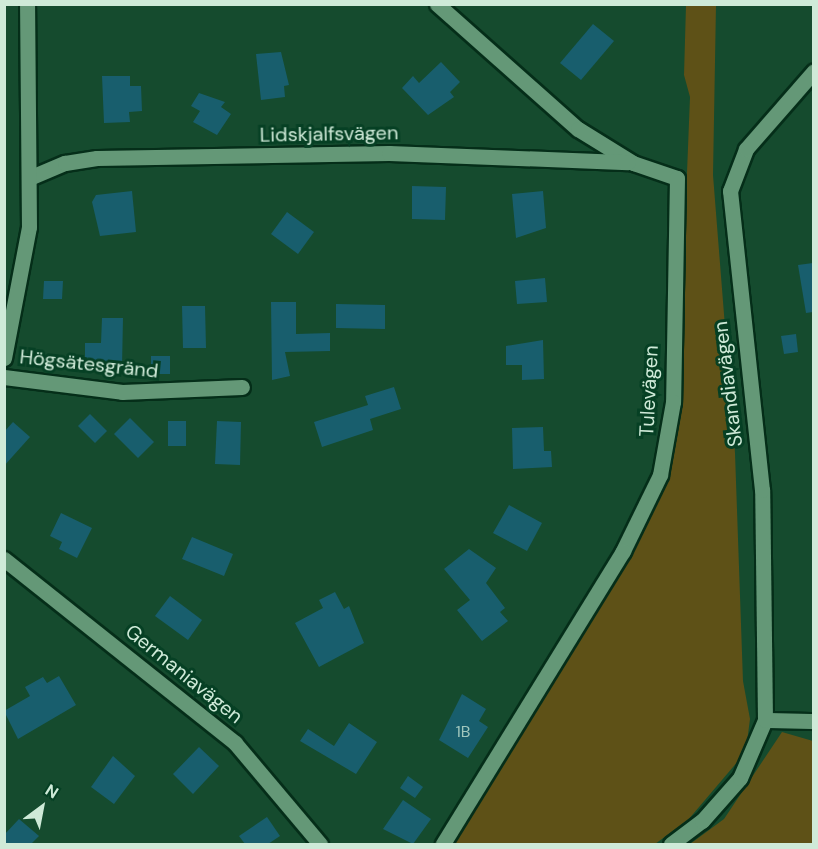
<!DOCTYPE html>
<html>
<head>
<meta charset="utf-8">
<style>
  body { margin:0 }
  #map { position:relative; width:818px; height:849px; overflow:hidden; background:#154b2e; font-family:"DM Sans",sans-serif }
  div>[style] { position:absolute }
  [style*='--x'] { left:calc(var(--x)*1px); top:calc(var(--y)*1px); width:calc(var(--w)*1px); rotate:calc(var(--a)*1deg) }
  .green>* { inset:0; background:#5e5117 }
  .building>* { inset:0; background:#185e6d }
  .roads { filter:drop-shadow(2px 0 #052e19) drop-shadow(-2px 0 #052e19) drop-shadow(0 2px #052e19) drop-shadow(0 -2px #052e19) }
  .street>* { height:15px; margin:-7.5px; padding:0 7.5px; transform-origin:7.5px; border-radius:7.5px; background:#649877 }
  span { translate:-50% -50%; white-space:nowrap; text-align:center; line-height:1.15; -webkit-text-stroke:6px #064024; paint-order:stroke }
  .number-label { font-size:16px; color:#a1c7bd }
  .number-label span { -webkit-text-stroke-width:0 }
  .street-label { font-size:20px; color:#cfead8 }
  .frame { position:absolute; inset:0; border:6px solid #cfead8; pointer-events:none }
  .north { position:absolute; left:12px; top:777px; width:60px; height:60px; -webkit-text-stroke:4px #064024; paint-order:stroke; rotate:32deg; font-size:16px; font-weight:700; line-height:24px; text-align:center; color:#cfead8 }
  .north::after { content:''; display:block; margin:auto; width:21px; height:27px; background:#cfead8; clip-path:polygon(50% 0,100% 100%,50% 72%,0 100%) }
</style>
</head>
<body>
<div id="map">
  <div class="green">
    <i style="clip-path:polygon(686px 5px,716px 5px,713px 175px,735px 453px,743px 681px,750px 719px,747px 742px,739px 760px,688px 820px,655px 844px,452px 844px,636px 544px,669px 468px,679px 374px,690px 97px,684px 75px)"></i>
    <i style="clip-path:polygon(782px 732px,813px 741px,813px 844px,690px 844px,724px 819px)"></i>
  </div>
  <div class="building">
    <i style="clip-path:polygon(593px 24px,614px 41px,581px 80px,560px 63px)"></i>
    <i style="clip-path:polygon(281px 52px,289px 85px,284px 86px,285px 97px,261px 100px,256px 54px)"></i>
    <i style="clip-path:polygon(441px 62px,460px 82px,450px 92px,454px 97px,428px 115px,402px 88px,413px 76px,419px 83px)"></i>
    <i style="clip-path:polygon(102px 76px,130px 76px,130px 86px,141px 86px,142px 111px,129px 112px,130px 122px,104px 123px)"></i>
    <i style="clip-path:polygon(199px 93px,225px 102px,221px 107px,231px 114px,217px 135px,193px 122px,200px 111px,191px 106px)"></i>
    <i style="clip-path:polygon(412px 186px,446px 187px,445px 220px,412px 219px)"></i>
    <i style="clip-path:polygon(132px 191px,136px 232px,100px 236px,92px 202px,96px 195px)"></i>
    <i style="clip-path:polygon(543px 191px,546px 228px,516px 238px,512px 194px)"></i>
    <i style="clip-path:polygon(287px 212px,314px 232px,298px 254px,271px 234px)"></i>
    <i style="clip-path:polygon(813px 263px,813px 312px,806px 313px,798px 265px)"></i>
    <i style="clip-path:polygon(545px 278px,547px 302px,517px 304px,515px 281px)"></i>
    <i style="clip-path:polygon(44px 281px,63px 281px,62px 299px,43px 299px)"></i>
    <i style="clip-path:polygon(271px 302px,296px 302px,296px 334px,330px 333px,330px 351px,285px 352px,290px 376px,272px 380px)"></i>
    <i style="clip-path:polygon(336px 304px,385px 305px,385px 329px,336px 328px)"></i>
    <i style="clip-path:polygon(182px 306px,205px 306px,206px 348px,183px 348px)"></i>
    <i style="clip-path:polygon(102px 318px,123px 318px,122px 367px,85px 366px,85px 343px,101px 343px)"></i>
    <i style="clip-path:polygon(796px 334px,798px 352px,784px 354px,781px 336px)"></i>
    <i style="clip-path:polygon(543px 340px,544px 379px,522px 380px,522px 365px,506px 365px,506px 346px)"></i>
    <i style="clip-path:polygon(151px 356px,170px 356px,170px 374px,151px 374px)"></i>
    <i style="clip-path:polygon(394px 387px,401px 409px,370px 419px,373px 430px,322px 447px,314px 422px,368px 405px,365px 396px)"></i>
    <i style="clip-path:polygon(90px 414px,107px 431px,95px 443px,78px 426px)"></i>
    <i style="clip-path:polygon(130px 418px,154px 442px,138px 458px,114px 434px)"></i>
    <i style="clip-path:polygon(168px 421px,186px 421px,186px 446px,168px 446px)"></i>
    <i style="clip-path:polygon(217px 421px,241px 422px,240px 465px,215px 464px)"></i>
    <i style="clip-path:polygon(13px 422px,30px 437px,4px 466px,4px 432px)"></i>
    <i style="clip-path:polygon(543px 427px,544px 451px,551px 451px,552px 467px,513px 469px,512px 428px)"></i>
    <i style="clip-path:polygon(509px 505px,542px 523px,527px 551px,493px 533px)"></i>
    <i style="clip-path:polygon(61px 513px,92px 528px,77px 558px,59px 549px,62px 542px,50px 536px)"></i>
    <i style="clip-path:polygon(192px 537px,233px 554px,224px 576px,182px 559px)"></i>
    <i style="clip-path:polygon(469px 549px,496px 568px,486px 583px,505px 608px,500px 612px,508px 621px,482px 641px,457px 610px,470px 600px,444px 569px)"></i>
    <i style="clip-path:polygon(335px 592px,344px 609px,349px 606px,364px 643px,319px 667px,295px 623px,323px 608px,319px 600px)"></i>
    <i style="clip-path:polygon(170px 596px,202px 620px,188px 640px,155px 616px)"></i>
    <i style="clip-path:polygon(59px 676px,76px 705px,18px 739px,4px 711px,30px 696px,25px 687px,43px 677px,47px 683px)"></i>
    <i style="clip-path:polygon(462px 694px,486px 709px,479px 721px,488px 727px,468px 758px,439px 740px)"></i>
    <i style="clip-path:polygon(349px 723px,377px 742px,356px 774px,300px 741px,308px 729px,334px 746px)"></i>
    <i style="clip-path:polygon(199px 747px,219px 766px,193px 794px,173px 774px)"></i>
    <i style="clip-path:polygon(113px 756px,135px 776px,114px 804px,91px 787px)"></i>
    <i style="clip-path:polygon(408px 776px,423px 787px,415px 798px,400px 788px)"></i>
    <i style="clip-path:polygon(403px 800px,431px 819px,413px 844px,383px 829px)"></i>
    <i style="clip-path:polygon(267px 817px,280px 836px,268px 844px,245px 844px,239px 836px)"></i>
    <i style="clip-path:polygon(19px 819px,39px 836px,31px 844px,4px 844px,4px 835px)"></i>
  </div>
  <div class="roads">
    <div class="street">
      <i style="--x:437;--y:4;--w:188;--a:41.6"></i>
      <i style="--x:578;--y:129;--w:65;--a:31.7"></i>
      <i style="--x:633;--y:163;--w:46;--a:18.8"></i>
      <i style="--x:677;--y:178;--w:224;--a:91"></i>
      <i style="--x:673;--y:402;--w:74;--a:100.1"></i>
      <i style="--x:660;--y:475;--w:85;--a:116"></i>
      <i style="--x:623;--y:551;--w:344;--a:121.6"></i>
      <i style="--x:29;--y:178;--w:39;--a:-23"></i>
      <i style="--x:65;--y:163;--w:32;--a:-9"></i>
      <i style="--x:97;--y:158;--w:292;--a:-1"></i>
      <i style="--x:389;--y:153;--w:239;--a:2.2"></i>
      <i style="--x:4;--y:358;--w:133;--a:-79.2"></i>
      <i style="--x:29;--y:227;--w:223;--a:-90.5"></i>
      <i style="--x:4;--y:377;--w:119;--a:7.2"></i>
      <i style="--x:122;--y:392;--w:120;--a:-2.4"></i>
      <i style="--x:4;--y:559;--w:295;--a:38.5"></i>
      <i style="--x:235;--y:743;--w:132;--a:49.9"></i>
      <i style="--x:765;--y:720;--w:49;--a:1.2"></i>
      <i style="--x:671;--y:844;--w:39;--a:-37"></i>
      <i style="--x:702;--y:821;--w:57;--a:-48.5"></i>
      <i style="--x:740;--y:778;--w:63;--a:-66.7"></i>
      <i style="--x:765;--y:720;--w:230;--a:-90.7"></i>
      <i style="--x:762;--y:490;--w:301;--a:-96.1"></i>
      <i style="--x:730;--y:191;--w:45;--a:-69.1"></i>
      <i style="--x:746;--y:149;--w:103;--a:-48.9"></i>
    </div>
  </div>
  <div class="number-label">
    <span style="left:463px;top:732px">1B</span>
  </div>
  <div class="street-label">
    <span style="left:329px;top:134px;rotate:-1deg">Lidskjalfsvägen</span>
    <span style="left:89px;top:364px;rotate:6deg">Högsätesgränd</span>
    <span style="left:728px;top:384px;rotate:-97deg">Skandiavägen</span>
    <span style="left:649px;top:391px;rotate:-87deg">Tulevägen</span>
    <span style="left:184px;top:674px;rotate:39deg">Germaniavägen</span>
  </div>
  <div class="frame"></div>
  <div class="north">N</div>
</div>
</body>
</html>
